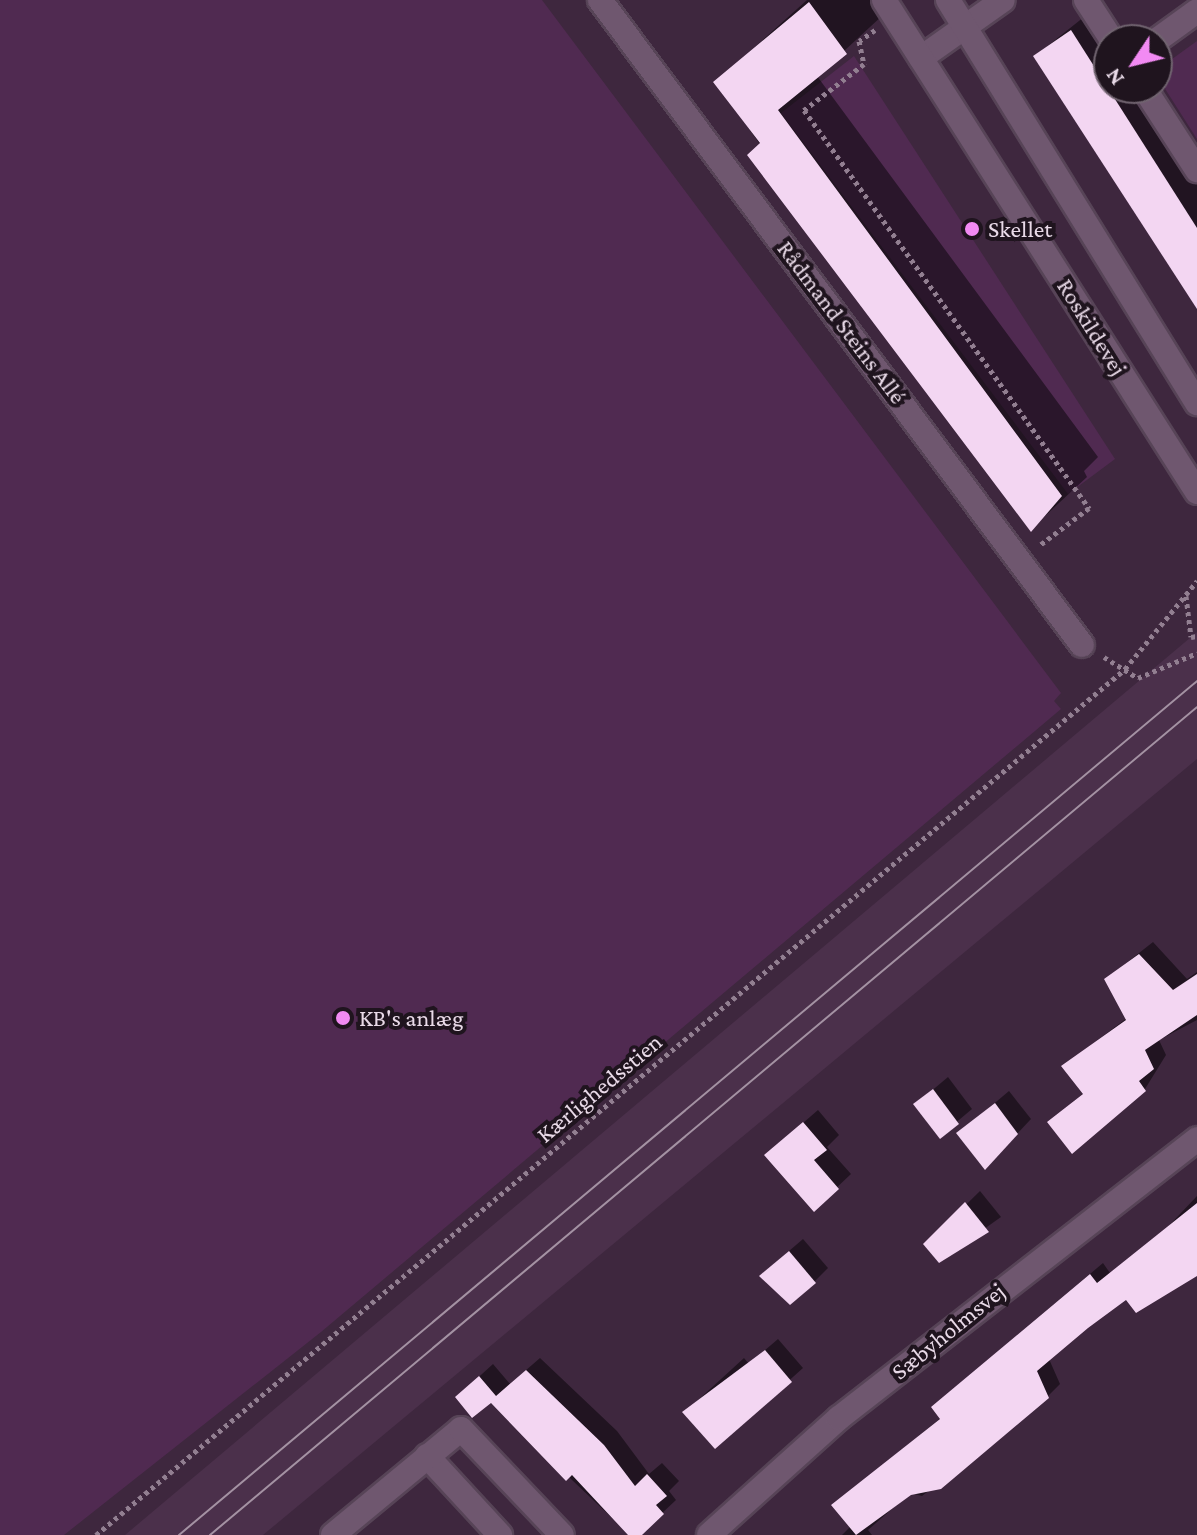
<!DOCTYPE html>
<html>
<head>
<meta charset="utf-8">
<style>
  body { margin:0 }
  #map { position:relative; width:1197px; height:1535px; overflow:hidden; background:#3e273e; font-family:"Crimson Pro",serif }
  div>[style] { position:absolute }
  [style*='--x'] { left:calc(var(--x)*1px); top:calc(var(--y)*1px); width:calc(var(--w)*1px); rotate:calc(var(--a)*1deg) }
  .built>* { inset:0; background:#4b304b }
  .green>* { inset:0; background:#502a51 }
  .shadow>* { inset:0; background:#0007 }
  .building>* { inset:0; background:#f3d6f2 }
  .path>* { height:5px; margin-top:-2.5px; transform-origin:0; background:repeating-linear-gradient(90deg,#927f91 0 4px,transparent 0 8px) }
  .roads { filter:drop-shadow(2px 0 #574457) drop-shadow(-2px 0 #574457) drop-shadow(0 2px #574457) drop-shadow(0 -2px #574457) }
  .street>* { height:24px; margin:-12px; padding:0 12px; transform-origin:12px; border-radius:12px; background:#6f576f }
  .secondary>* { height:24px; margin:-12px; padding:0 12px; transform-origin:12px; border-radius:12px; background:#6f576f }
  .tram>* { height:2px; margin:-1px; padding:0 1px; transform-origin:1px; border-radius:1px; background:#a492a3 }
  .dots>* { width:22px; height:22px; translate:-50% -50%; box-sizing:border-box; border:4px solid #1f141e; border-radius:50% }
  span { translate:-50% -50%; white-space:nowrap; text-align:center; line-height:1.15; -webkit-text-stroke:8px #1f141e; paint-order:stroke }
  .poi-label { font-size:24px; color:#e9dae8 }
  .left { translate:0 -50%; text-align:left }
  .street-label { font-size:24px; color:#e9dae8 }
  .north { position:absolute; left:1093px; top:24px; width:80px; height:80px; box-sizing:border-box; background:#1f141e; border:2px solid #70636f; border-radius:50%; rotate:235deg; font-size:22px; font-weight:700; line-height:32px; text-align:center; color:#e9dae8 }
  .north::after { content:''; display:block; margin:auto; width:28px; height:36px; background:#f28af3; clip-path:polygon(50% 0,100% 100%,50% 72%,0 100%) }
</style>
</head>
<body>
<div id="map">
  <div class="built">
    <i style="clip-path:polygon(1197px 632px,1197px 759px,263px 1535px,125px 1535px)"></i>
  </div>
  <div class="green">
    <i style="clip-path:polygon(0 0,542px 0,1061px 693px,1054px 701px,1061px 709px,321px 1332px,64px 1535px,0 1535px)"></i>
    <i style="clip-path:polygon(1197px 41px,1197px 139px,1162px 84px,1161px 67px)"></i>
    <i style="clip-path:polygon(854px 56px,1115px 459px,1068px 494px,781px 113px)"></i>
  </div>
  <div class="shadow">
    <i style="clip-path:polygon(807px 0,872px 0,883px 15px,817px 76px,1098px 457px,1084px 471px,1087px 477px,1031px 529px,716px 82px)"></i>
    <i style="clip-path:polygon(1099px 5px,1109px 40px,1109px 88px,1151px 88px,1197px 160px,1197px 306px,1035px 56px)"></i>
    <i style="clip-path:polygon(1153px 942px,1187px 979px,1197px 972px,1197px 1020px,1159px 1040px,1166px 1055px,1145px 1089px,1049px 1122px,1084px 1093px,1063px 1066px,1127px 1018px,1106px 979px)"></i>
    <i style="clip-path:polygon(948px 1077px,972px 1109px,940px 1136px,916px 1104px)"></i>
    <i style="clip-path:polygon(1009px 1091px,1031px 1119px,986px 1167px,959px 1133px)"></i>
    <i style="clip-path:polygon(818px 1110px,839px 1135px,827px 1147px,851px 1174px,814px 1209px,781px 1142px)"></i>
    <i style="clip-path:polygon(980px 1191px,1001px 1217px,939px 1261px,926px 1244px)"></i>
    <i style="clip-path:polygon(1197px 1196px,1197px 1270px,1126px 1297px,1049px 1359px,1060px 1384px,1048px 1396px,922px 1496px,910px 1493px,868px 1530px,872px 1535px,842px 1535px,851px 1526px,833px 1505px,942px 1417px,946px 1395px,1103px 1263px,1110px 1273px,1163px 1232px)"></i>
    <i style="clip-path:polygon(803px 1239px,828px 1268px,814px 1282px,775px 1263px)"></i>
    <i style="clip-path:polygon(778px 1339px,803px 1368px,715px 1447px,685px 1412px,744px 1358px,749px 1364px)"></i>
    <i style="clip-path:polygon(540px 1358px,617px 1431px,649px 1474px,662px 1463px,679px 1481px,669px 1491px,676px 1500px,639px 1535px,630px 1535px,471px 1384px,493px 1364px,510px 1384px)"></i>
  </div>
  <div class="building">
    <i style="clip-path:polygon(809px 2px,847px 54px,778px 110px,1062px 496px,1031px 532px,747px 155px,760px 143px,713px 82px)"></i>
    <i style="clip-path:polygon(1071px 30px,1197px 228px,1197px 309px,1033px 56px)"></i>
    <i style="clip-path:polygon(1139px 954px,1173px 990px,1197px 974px,1197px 1015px,1145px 1050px,1154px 1069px,1139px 1081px,1146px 1091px,1072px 1154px,1047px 1122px,1083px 1094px,1061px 1066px,1126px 1020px,1104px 979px)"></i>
    <i style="clip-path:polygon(933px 1089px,959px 1124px,940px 1139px,913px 1104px)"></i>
    <i style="clip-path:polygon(995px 1103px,1018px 1134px,985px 1170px,956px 1133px)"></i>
    <i style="clip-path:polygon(803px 1122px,827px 1150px,814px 1160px,839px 1189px,814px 1212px,764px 1155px)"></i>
    <i style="clip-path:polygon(965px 1202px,989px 1232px,939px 1263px,923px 1244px)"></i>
    <i style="clip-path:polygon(1197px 1203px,1197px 1276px,1136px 1313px,1126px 1300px,1088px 1328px,1037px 1371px,1049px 1398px,941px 1489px,911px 1495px,856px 1535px,831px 1505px,940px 1419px,931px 1407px,1090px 1274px,1097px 1283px)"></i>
    <i style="clip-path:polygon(789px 1251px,816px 1283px,790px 1305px,759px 1276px)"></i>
    <i style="clip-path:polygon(765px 1350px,792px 1382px,715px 1449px,682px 1412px)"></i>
    <i style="clip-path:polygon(526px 1370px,604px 1445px,635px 1486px,647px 1474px,667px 1496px,656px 1505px,664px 1514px,642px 1535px,628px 1535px,572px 1475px,566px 1481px,491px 1403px,472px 1418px,455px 1397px,479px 1376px,496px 1396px)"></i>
  </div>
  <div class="path">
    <i style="--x:875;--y:30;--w:19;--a:145"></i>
    <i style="--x:859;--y:41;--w:24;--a:78"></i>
    <i style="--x:864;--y:64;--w:76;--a:142.5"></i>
    <i style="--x:804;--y:110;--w:490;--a:54.4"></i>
    <i style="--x:1089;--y:508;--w:61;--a:142.9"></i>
    <i style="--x:1186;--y:596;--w:41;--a:83"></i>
    <i style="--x:1191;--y:637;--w:6;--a:-9"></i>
    <i style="--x:1104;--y:657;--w:40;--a:32"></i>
    <i style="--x:1138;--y:678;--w:64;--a:-23"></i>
    <i style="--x:96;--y:1535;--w:1345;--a:-40.08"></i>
    <i style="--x:1125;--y:669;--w:114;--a:-50.7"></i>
  </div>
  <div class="roads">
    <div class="street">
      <i style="--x:600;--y:0;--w:805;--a:53.23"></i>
      <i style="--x:1086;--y:0;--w:48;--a:57"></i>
      <i style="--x:1157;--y:40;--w:49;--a:-35.9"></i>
      <i style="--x:921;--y:58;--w:100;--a:-35.3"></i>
      <i style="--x:1144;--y:88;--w:98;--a:57.1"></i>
      <i style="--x:427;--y:1456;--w:108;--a:47.3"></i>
      <i style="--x:333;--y:1535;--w:166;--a:-39.6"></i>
      <i style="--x:461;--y:1429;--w:146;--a:46.4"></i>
      <i style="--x:709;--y:1535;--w:175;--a:-42"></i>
      <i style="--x:839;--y:1418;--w:454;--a:-37.9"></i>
    </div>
    <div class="secondary">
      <i style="--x:884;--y:0;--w:583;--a:57.54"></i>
      <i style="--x:948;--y:0;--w:474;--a:58.3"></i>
    </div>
  </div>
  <div class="tram">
    <i style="--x:179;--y:1535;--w:1329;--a:-39.99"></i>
    <i style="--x:210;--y:1535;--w:1288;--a:-39.99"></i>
  </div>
  <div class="dots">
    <i style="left:972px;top:229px;background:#f28af3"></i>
    <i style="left:343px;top:1018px;background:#f28af3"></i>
  </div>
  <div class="poi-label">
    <span class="left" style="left:988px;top:229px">Skellet</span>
    <span class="left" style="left:359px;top:1018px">KB's anlæg</span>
  </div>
  <div class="street-label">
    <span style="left:842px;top:322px;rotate:53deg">Rådmand Steins Allé</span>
    <span style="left:1092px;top:327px;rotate:58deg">Roskildevej</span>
    <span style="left:599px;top:1088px;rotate:-40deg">Kærlighedsstien</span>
    <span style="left:948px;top:1331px;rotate:-39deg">Sæbyholmsvej</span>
  </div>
  <div class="north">N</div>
</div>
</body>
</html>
